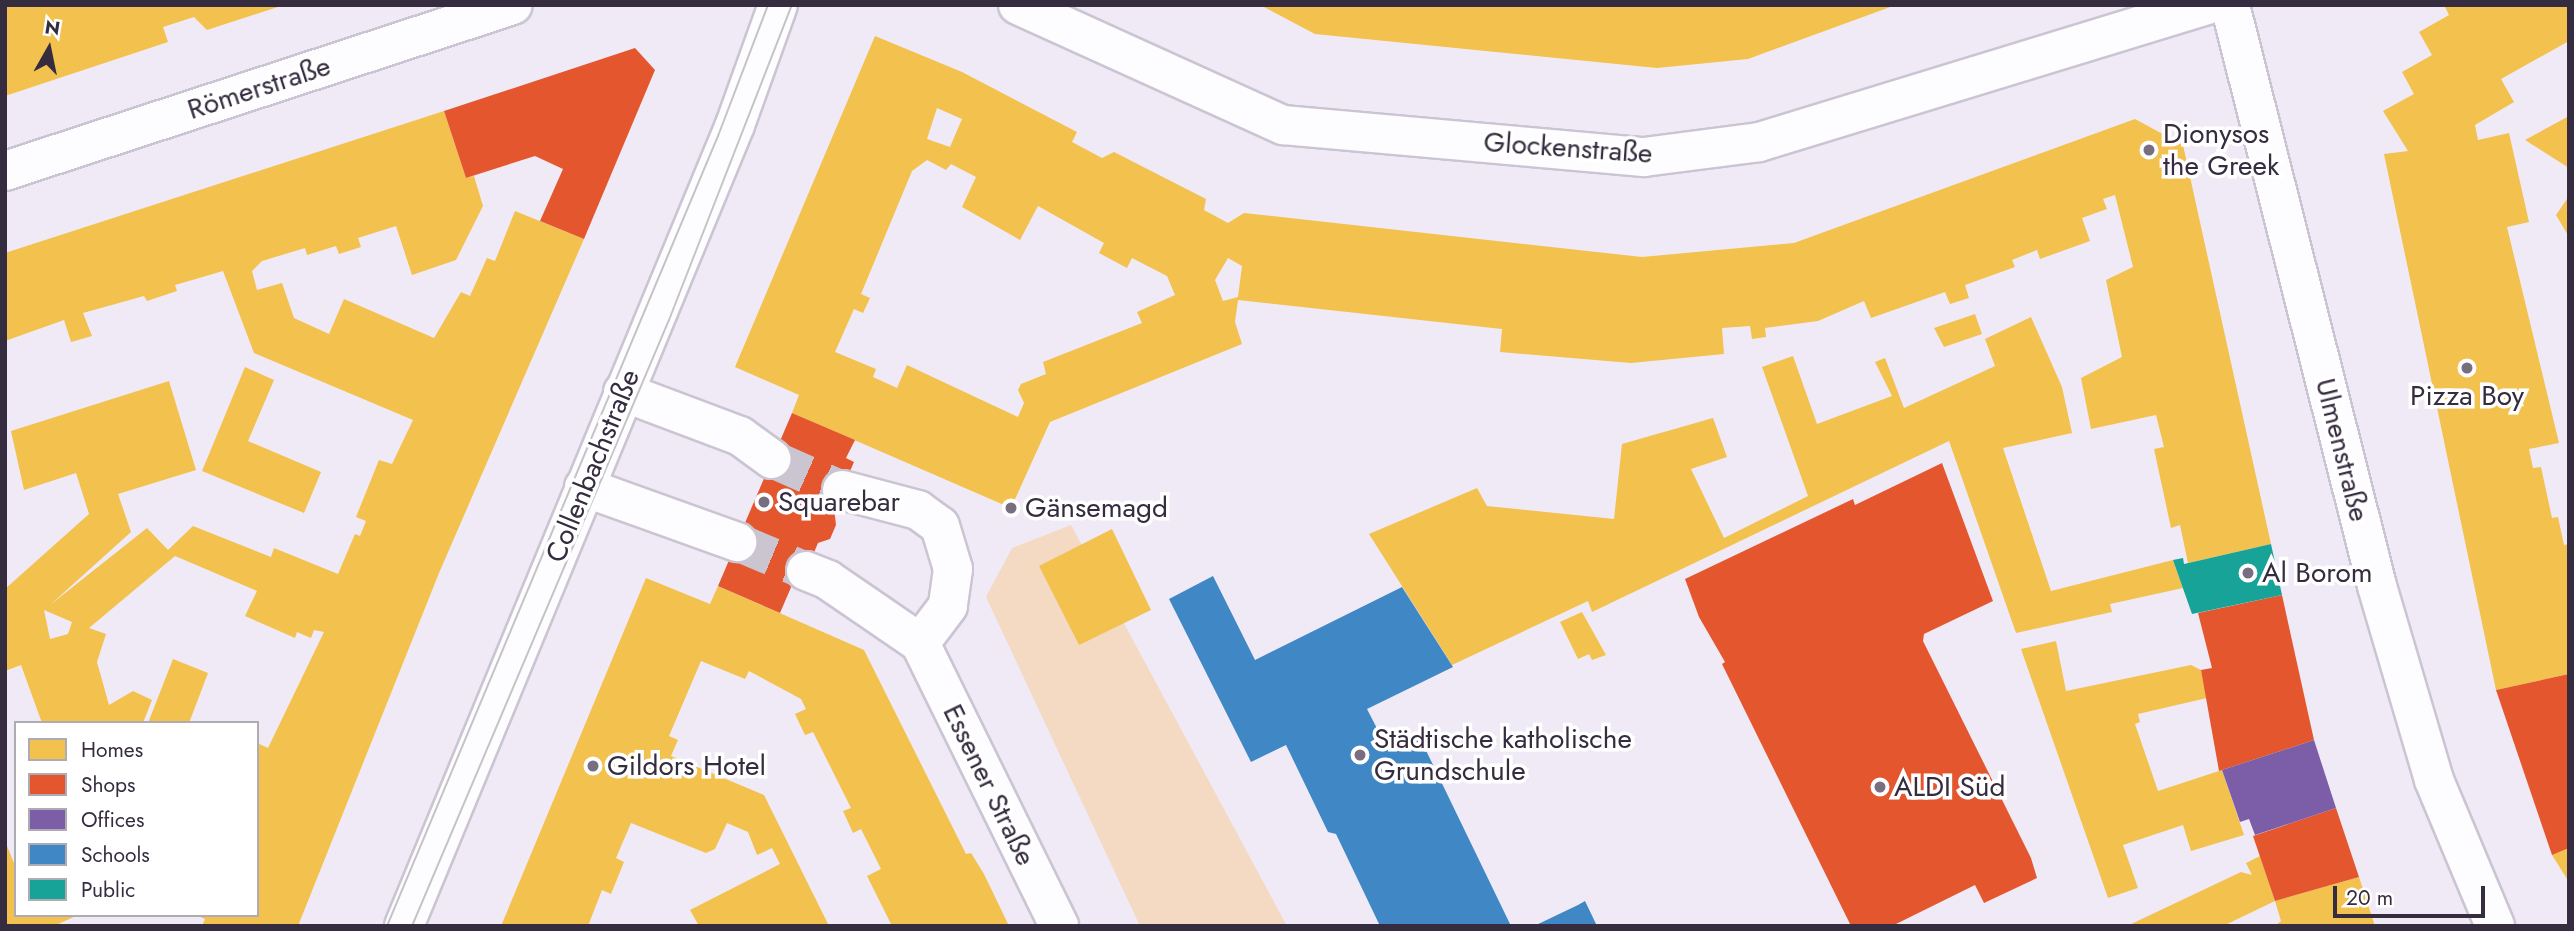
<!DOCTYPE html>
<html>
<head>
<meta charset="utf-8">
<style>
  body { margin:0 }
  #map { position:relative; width:2574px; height:931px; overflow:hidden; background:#f0eaf6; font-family:Jost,sans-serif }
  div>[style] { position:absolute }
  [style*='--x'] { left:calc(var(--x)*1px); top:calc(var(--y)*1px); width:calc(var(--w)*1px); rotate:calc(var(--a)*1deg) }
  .green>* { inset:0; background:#f4d9c3 }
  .homes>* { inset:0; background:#f2c14e }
  .shops>* { inset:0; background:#e4572e }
  .offices>* { inset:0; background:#7b5ea7 }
  .schools>* { inset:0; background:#3f88c5 }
  .public>* { inset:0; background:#17a398 }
  .minor-tunnel>* { height:38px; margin-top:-19px; transform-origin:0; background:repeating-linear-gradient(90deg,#cbc4d1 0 38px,transparent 0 57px) }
  .roads { filter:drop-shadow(2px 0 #cbc4d2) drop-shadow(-2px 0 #cbc4d2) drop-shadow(0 2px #cbc4d2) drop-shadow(0 -2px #cbc4d2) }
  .minor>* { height:38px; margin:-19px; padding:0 19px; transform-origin:19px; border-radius:19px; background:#fdfcfe }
  .secondary>* { height:38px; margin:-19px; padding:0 19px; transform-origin:19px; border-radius:19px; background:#fdfcfe }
  .tram>* { height:2px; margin:-1px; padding:0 1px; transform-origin:1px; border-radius:1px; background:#c5c3c6 }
  .dots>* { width:19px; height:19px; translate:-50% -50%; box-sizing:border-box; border:4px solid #fff; border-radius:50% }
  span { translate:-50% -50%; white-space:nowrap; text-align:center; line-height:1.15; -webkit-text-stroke:7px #fff; paint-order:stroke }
  .street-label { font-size:28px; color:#362c3f }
  .poi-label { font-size:28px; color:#362c3f }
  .left { translate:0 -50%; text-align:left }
  .frame { position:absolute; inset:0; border:7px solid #362c3f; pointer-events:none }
  .legend { position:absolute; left:14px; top:721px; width:245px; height:196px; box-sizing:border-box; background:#fff; border:2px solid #afabb2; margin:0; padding:9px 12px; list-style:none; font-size:21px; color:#362c3f }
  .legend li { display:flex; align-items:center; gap:14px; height:35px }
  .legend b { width:35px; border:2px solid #afabb2 }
  .north { position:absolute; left:14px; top:14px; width:70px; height:70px; -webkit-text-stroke:5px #fff; paint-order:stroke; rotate:9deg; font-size:19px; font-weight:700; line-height:28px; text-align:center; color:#362c3f }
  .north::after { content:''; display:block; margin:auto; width:24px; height:32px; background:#362c3f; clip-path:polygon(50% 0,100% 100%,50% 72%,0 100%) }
  .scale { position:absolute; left:2333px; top:886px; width:152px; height:32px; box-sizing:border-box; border:4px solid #362c3f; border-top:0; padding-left:9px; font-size:21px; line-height:24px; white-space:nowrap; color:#362c3f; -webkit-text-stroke:5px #fff; paint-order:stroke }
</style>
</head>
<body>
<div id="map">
  <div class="green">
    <i style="clip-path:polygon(1071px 525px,1287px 926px,1140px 926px,986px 597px,1012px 548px)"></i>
  </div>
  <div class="homes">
    <i style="clip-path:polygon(5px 5px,280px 5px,281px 6px,207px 30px,194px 17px,163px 27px,168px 42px,5px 96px)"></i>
    <i style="clip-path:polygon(1260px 5px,1893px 5px,1893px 6px,1748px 59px,1657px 68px,1315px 34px)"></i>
    <i style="clip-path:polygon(2444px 5px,2569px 5px,2569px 41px,2501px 79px,2514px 102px,2475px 125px,2478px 140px,2509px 133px,2529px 222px,2507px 227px,2559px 443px,2529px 449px,2533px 468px,2541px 467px,2552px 518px,2558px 517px,2564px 545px,2569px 544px,2569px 674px,2496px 690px,2384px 154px,2408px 151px,2383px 111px,2414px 94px,2402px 72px,2432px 55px,2419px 32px,2449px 15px)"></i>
    <i style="clip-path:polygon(evenodd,875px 36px,962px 72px,1077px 132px,1072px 142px,1102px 158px,1114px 152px,1206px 199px,1204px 210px,1228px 223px,1244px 213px,1642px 257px,1794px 243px,2135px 119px,2183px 145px,2271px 544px,2188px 563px,2180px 525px,2171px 528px,2154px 449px,2164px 447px,2156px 415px,2091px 429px,2081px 378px,2122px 357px,2106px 280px,2133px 267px,2115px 195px,2103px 199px,2107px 209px,2082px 218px,2090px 241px,2040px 259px,2037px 250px,2012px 260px,2015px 267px,1965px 285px,1969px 298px,1950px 304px,1945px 292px,1871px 318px,1864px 301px,1818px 321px,1765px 328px,1766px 337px,1752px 339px,1750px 326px,1722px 328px,1724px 354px,1631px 363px,1500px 352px,1502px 329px,1238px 300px,1235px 322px,1242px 344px,1050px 422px,1011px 508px,792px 413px,799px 395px,735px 367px,875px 36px,937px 108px,962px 119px,950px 147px,927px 139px,937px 108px,875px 36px,927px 160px,946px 170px,951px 164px,976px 177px,962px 207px,1020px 240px,1038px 206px,1104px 243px,1099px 253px,1127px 268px,1132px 258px,1167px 276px,1175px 295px,1137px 312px,1142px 323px,1043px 362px,1046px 374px,1021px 384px,1018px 390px,1024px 403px,1018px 417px,907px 365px,897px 388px,873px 377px,876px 369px,835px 352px,854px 309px,863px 313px,870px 298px,861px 294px,912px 171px,927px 160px,875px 36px,1228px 258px,1242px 266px,1238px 297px,1223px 301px,1215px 280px,1228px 258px)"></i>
    <i style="clip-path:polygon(evenodd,444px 111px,466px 178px,474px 176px,483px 206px,456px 260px,412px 275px,396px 226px,358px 238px,361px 247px,339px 254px,336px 246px,307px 255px,305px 248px,262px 261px,252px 271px,257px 290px,282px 283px,294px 318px,329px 334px,344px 299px,434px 338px,461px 292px,470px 296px,487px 258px,495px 261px,515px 211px,584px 239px,439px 573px,298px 926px,202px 926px,205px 919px,196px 915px,257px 915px,257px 743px,268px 748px,324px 632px,314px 630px,311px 638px,297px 632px,295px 638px,245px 616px,257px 591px,175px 556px,89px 628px,106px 634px,97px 662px,109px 705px,133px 691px,152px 700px,143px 723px,42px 723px,21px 665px,5px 671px,5px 589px,89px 514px,76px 473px,24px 490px,11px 431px,169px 381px,196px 470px,118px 494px,131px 532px,50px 605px,147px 528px,168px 550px,193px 526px,271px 557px,274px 548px,338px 574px,355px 534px,360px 536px,366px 521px,356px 517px,379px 460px,392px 464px,413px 420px,254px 353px,223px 271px,175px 285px,177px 291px,147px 301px,144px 296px,83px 313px,92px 336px,71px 342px,64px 320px,5px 341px,5px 253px,444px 111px,44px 610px,72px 622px,68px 634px,50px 639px,44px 610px)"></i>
    <i style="clip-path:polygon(2569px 116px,2569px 168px,2525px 140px)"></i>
    <i style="clip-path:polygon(2569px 196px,2569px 237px,2556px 215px)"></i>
    <i style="clip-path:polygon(1975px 314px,1982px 334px,1944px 347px,1934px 328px)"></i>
    <i style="clip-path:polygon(2031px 317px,2062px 387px,2072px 433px,2003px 448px,2051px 591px,2173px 560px,2183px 588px,2110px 604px,2112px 612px,2016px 633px,1949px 441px,1592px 612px,1588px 601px,1452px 665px,1369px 534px,1477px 488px,1487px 506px,1614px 519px,1622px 444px,1713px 418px,1727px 457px,1691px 469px,1724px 538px,1808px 496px,1762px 367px,1793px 356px,1817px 424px,1892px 396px,1875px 362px,1885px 358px,1904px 408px,1995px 366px,1985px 339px)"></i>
    <i style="clip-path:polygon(245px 367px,274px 380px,248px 441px,321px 472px,304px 513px,202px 471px)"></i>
    <i style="clip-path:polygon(1112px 529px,1151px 610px,1079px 645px,1039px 566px)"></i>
    <i style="clip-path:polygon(646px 578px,710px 604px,718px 586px,864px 650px,966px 854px,971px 853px,984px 874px,1009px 926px,892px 926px,867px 876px,881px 869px,861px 829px,853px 833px,843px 811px,851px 808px,813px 732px,805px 735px,795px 714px,806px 709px,801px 699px,749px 671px,745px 679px,701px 661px,669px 736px,678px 740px,671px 756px,764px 795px,829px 926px,699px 926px,690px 910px,780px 864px,772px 848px,757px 855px,748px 832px,727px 823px,715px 849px,706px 853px,631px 823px,616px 858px,624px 862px,611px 894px,602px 890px,588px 926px,501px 926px)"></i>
    <i style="clip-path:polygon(1582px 612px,1606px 655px,1592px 660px,1589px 654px,1578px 659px,1560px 622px)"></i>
    <i style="clip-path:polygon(2056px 641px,2066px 691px,2191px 665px,2201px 670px,2207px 698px,2138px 714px,2140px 722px,2135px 724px,2158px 791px,2222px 770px,2244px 835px,2191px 851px,2183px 825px,2123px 845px,2138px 888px,2108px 898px,2021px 649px)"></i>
    <i style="clip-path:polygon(173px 659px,208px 673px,189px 723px,148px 723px)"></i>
    <i style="clip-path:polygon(5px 841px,16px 868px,16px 915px,78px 915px,54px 926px,5px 926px)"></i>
    <i style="clip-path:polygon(2569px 848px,2569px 882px,2552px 855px)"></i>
    <i style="clip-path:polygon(2260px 856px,2275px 901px,2223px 926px,2127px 926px,2241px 872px,2252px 875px,2246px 863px)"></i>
    <i style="clip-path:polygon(2359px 877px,2375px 926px,2275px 926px,2281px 921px,2275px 901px)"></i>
  </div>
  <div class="shops">
    <i style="clip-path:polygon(635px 48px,655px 70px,584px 239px,540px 221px,563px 169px,535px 156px,466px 178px,444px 111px)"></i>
    <i style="clip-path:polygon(792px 413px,855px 440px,846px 458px,854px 462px,834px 508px,836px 525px,830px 539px,818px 543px,799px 588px,792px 585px,780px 613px,718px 586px)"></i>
    <i style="clip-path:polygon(1942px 463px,1993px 601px,1924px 634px,1923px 641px,2031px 858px,2037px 878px,1984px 903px,1975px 885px,1892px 926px,1851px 926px,1722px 664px,1725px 662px,1699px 617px,1685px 579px,1853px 499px,1855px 505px)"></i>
    <i style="clip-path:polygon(2282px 595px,2314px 740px,2219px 771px,2201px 670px,2212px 668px,2198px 613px)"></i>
    <i style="clip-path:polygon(2569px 674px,2569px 848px,2552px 855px,2496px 690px)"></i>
    <i style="clip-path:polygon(2336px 808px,2359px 877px,2275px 901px,2253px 836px)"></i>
  </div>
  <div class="offices">
    <i style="clip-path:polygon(2314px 740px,2336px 808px,2255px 835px,2249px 819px,2240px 822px,2222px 770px)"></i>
  </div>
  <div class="schools">
    <i style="clip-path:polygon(1213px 576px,1255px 660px,1402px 587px,1453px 667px,1367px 709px,1386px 746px,1393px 742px,1395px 748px,1419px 736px,1511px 926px,1380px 926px,1336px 834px,1328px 832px,1286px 745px,1251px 762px,1169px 599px)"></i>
    <i style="clip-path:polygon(1585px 901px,1597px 926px,1534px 926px,1578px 905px)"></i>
  </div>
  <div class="public">
    <i style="clip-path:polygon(2271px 544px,2282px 595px,2192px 614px,2173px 560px,2183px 558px,2184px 564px)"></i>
  </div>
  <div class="minor-tunnel">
    <i style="--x:772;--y:459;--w:77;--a:23.9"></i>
    <i style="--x:737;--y:542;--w:75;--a:22.8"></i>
  </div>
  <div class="roads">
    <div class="minor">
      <i style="--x:1018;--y:5;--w:291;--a:24.4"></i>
      <i style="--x:1283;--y:125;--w:362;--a:5.1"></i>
      <i style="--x:1644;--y:157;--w:116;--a:-7.4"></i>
      <i style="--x:1759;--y:142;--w:469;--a:-17"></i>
      <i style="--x:5;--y:171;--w:534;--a:-18.1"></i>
      <i style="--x:623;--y:392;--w:125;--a:20.6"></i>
      <i style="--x:740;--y:436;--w:39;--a:36"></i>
      <i style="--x:584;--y:487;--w:163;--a:19.8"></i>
      <i style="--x:842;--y:490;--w:79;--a:14.7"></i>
      <i style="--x:918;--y:510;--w:27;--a:36"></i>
      <i style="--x:940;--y:526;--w:45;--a:73.2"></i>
      <i style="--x:953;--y:569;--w:37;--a:98"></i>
      <i style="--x:948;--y:606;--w:46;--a:127.1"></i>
      <i style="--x:806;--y:571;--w:24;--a:22"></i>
      <i style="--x:828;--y:580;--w:112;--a:34.4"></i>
      <i style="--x:920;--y:643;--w:315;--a:63.8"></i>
      <i style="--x:404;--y:926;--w:867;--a:-67.55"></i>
      <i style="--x:735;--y:125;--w:127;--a:-70.3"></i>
    </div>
    <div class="secondary">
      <i style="--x:2230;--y:5;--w:599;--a:75.8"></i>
      <i style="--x:2377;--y:586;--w:202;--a:73.6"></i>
      <i style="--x:2434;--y:780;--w:158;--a:67.3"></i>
    </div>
  </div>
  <div class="tram">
    <i style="--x:387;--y:926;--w:857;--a:-67.27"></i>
    <i style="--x:718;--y:136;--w:140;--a:-69.1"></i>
    <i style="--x:412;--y:926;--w:658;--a:-67.02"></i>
    <i style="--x:669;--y:320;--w:338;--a:-68.7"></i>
  </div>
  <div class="dots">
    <i style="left:2149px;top:150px;background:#776e7f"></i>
    <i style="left:2467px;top:368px;background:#776e7f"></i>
    <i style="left:764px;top:502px;background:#776e7f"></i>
    <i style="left:1011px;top:508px;background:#776e7f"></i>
    <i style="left:2248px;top:573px;background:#776e7f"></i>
    <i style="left:1360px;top:755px;background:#776e7f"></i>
    <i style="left:593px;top:766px;background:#776e7f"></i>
    <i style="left:1880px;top:787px;background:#776e7f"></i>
  </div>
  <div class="street-label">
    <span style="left:259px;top:88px;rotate:-18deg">Römerstraße</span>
    <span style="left:1568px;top:148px;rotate:4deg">Glockenstraße</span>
    <span style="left:2342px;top:450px;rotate:76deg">Ulmenstraße</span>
    <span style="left:593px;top:466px;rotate:-68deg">Collenbachstraße</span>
    <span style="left:989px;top:785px;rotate:64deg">Essener Straße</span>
  </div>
  <div class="poi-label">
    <span class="left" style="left:2163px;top:150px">Dionysos<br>the Greek</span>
    <span style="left:2467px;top:396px">Pizza Boy</span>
    <span class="left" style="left:778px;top:502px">Squarebar</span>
    <span class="left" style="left:1025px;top:508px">Gänsemagd</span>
    <span class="left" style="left:2262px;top:573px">Al Borom</span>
    <span class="left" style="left:1374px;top:755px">Städtische katholische<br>Grundschule</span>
    <span class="left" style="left:607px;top:766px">Gildors Hotel</span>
    <span class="left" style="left:1894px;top:787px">ALDI Süd</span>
  </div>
  <div class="frame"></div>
  <ul class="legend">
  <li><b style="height:19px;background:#f2c14e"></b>Homes</li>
  <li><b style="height:19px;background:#e4572e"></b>Shops</li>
  <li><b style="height:19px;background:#7b5ea7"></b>Offices</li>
  <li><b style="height:19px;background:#3f88c5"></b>Schools</li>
  <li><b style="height:19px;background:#17a398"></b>Public</li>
  </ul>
  <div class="north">N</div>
  <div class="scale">20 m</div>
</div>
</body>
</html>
